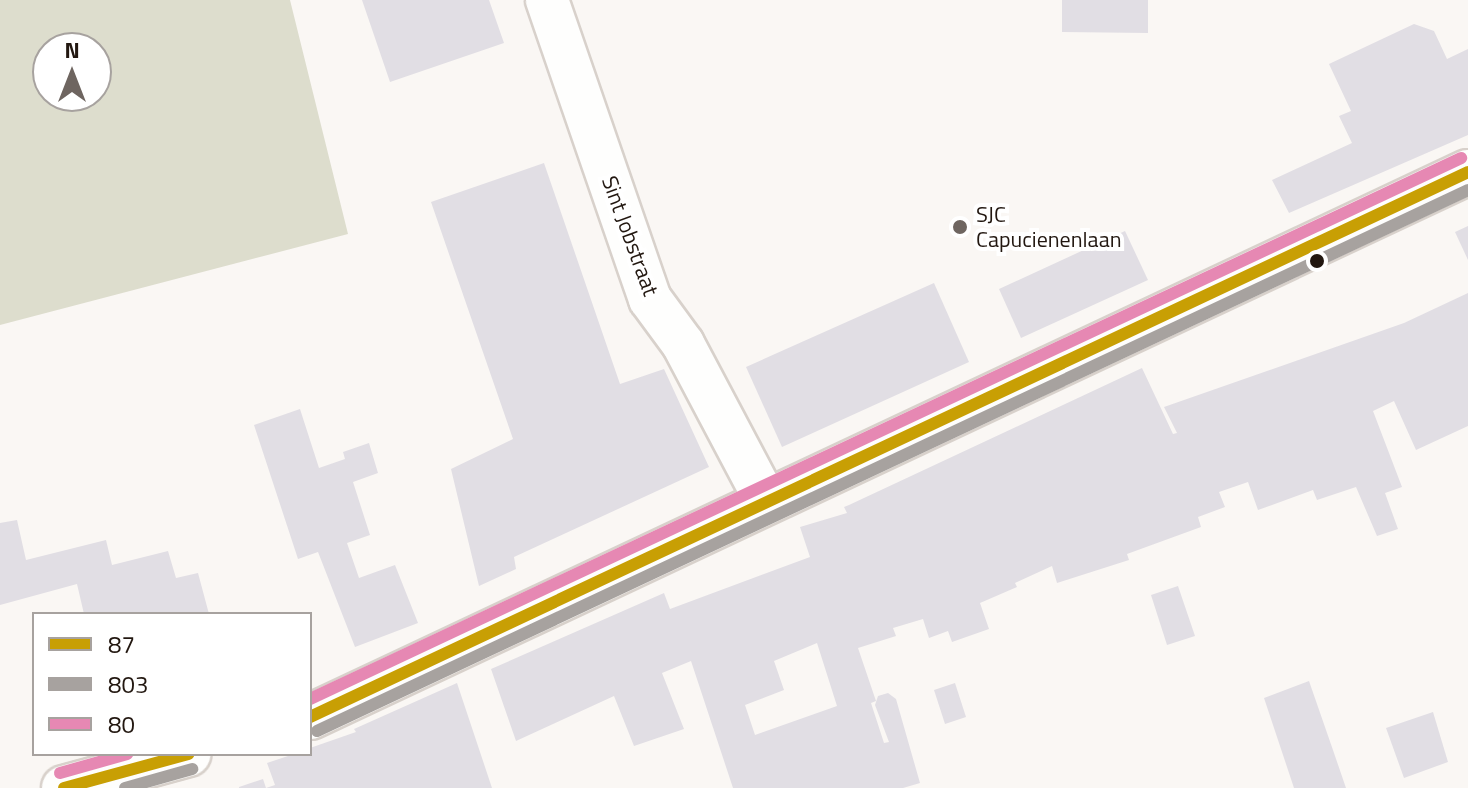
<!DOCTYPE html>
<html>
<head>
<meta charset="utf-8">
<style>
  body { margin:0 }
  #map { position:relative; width:1468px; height:788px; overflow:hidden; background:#faf7f4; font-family:"Titillium Web",sans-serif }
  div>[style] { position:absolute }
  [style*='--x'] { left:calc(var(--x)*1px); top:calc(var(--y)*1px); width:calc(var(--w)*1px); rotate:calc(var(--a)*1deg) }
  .green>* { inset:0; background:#ddddcd }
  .building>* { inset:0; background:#e1dee4 }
  .roads { filter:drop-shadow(2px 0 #d8d1cb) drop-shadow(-2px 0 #d8d1cb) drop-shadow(0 2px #d8d1cb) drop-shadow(0 -2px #d8d1cb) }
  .minor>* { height:42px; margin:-21px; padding:0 21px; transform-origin:21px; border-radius:21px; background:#fefefd }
  .tertiary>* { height:44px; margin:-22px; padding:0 22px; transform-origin:22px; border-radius:22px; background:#fefefd }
  .bus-1>* { height:12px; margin:-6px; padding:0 6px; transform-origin:6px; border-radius:6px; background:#c89f04 }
  .bus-2>* { height:12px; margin:-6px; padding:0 6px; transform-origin:6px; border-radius:6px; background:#a7a29f }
  .bus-3>* { height:12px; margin:-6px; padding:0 6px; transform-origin:6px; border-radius:6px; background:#e688b3 }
  .dots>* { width:22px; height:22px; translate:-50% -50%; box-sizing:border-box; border:4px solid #fff; border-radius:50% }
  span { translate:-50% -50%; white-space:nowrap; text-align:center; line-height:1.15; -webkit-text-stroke:8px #fff; paint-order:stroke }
  .poi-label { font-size:22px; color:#221710 }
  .left { translate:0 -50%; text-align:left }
  .street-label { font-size:22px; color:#221710 }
  .legend { position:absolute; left:32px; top:612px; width:280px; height:144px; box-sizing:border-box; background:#fff; border:2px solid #a7a29f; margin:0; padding:10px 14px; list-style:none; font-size:24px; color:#221710 }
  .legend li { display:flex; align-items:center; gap:16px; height:40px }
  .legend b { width:40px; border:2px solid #a7a29f }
  .north { position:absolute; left:32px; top:32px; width:80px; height:80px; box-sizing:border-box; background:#fff; border:2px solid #a7a29f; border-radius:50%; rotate:0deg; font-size:22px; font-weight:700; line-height:32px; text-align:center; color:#221710 }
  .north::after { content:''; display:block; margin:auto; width:28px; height:36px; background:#6e6560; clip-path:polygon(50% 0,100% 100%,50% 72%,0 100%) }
</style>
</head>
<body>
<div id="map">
  <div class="green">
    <i style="clip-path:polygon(evenodd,0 0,290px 0,348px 234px,0 325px,0 0,48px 48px,96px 48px,96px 96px,48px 96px,48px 48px)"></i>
  </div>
  <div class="building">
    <i style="clip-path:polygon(362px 0,489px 0,504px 43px,390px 82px)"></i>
    <i style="clip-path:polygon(1062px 0,1148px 0,1148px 33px,1062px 32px)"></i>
    <i style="clip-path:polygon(1414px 24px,1434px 31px,1447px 59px,1468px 49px,1468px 135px,1289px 213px,1272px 180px,1352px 143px,1339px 116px,1351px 111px,1329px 64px)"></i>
    <i style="clip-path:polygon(544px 163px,620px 384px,664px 369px,709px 467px,514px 557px,516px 569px,479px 586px,451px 469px,513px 439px,431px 202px)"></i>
    <i style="clip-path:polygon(1468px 226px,1468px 260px,1455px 232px)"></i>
    <i style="clip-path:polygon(1125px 231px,1148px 280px,1021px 338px,999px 289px)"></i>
    <i style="clip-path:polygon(934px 283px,969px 362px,782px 447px,746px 367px)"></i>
    <i style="clip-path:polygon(evenodd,1468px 293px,1468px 426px,1416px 450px,1394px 401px,1373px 411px,1402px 487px,1385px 493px,1398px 529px,1377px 536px,1356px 487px,1317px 500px,1313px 490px,1258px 510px,1248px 482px,1219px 492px,1225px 507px,1198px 517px,1201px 527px,1127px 554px,1129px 560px,1057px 583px,1052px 566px,1015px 583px,1017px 587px,980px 603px,989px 629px,952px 642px,948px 631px,929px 638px,923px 619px,893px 628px,896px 636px,858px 648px,876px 701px,871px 703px,884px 743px,889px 742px,875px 705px,878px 696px,888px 693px,896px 699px,920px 783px,903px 788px,733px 788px,691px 661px,662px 673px,684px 729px,634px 746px,614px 696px,516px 741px,491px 669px,664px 593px,670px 609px,810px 557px,800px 527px,847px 513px,844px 507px,849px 505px,1142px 368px,1173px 434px,1177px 433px,1164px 407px,1404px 323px,1468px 293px,817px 643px,837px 706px,755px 735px,745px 705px,784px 690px,774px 661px,817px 643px)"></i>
    <i style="clip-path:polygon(300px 409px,319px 468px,345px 459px,343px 452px,369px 443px,378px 473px,353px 482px,370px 535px,347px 543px,359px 578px,395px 565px,418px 623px,355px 647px,318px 552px,298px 559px,254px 425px)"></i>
    <i style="clip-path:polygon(17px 520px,26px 560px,106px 540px,112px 565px,168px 551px,176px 578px,198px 573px,209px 614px,84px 614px,77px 584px,0 605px,0 523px)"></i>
    <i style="clip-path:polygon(1178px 586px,1195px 636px,1167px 645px,1151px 595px)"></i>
    <i style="clip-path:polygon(1309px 681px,1334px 753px,1346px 788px,1294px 788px,1264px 698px)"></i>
    <i style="clip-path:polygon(457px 683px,492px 788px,266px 788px,275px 785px,267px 763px,294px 754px,310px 754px,310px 748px,356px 732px,354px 729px)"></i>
    <i style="clip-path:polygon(955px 683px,966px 717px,945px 724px,934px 690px)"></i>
    <i style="clip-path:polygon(1433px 712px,1448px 762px,1404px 778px,1386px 728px)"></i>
    <i style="clip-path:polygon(263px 779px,266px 788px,239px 788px,239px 787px)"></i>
  </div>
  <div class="roads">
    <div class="minor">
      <i style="--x:547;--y:0;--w:316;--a:71"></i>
      <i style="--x:650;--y:299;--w:56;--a:53.7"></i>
      <i style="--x:683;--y:344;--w:178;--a:62.1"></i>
    </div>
    <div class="tertiary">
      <i style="--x:310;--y:717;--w:1280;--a:-25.2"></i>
      <i style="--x:64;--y:788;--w:129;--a:-15.3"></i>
    </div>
  </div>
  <div class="bus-1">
    <i style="--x:310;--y:717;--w:1280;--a:-25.2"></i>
    <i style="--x:64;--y:788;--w:129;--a:-15.3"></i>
  </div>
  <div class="bus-2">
    <i style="--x:317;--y:731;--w:1272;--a:-25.17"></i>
    <i style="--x:125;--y:788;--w:70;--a:-15.8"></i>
  </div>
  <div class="bus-3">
    <i style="--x:310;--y:699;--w:1272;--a:-25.17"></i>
    <i style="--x:60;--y:773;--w:70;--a:-15.8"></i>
  </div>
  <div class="dots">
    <i style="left:960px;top:227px;background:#6e6560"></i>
    <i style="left:1317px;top:261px;background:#221710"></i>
  </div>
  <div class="poi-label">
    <span class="left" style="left:976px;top:227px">SJC<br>Capucienenlaan</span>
  </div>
  <div class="street-label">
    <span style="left:630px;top:236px;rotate:70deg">Sint Jobstraat</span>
  </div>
  <ul class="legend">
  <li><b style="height:10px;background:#c89f04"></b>87</li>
  <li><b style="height:10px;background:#a7a29f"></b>803</li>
  <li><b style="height:10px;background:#e688b3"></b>80</li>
  </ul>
  <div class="north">N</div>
</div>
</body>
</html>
